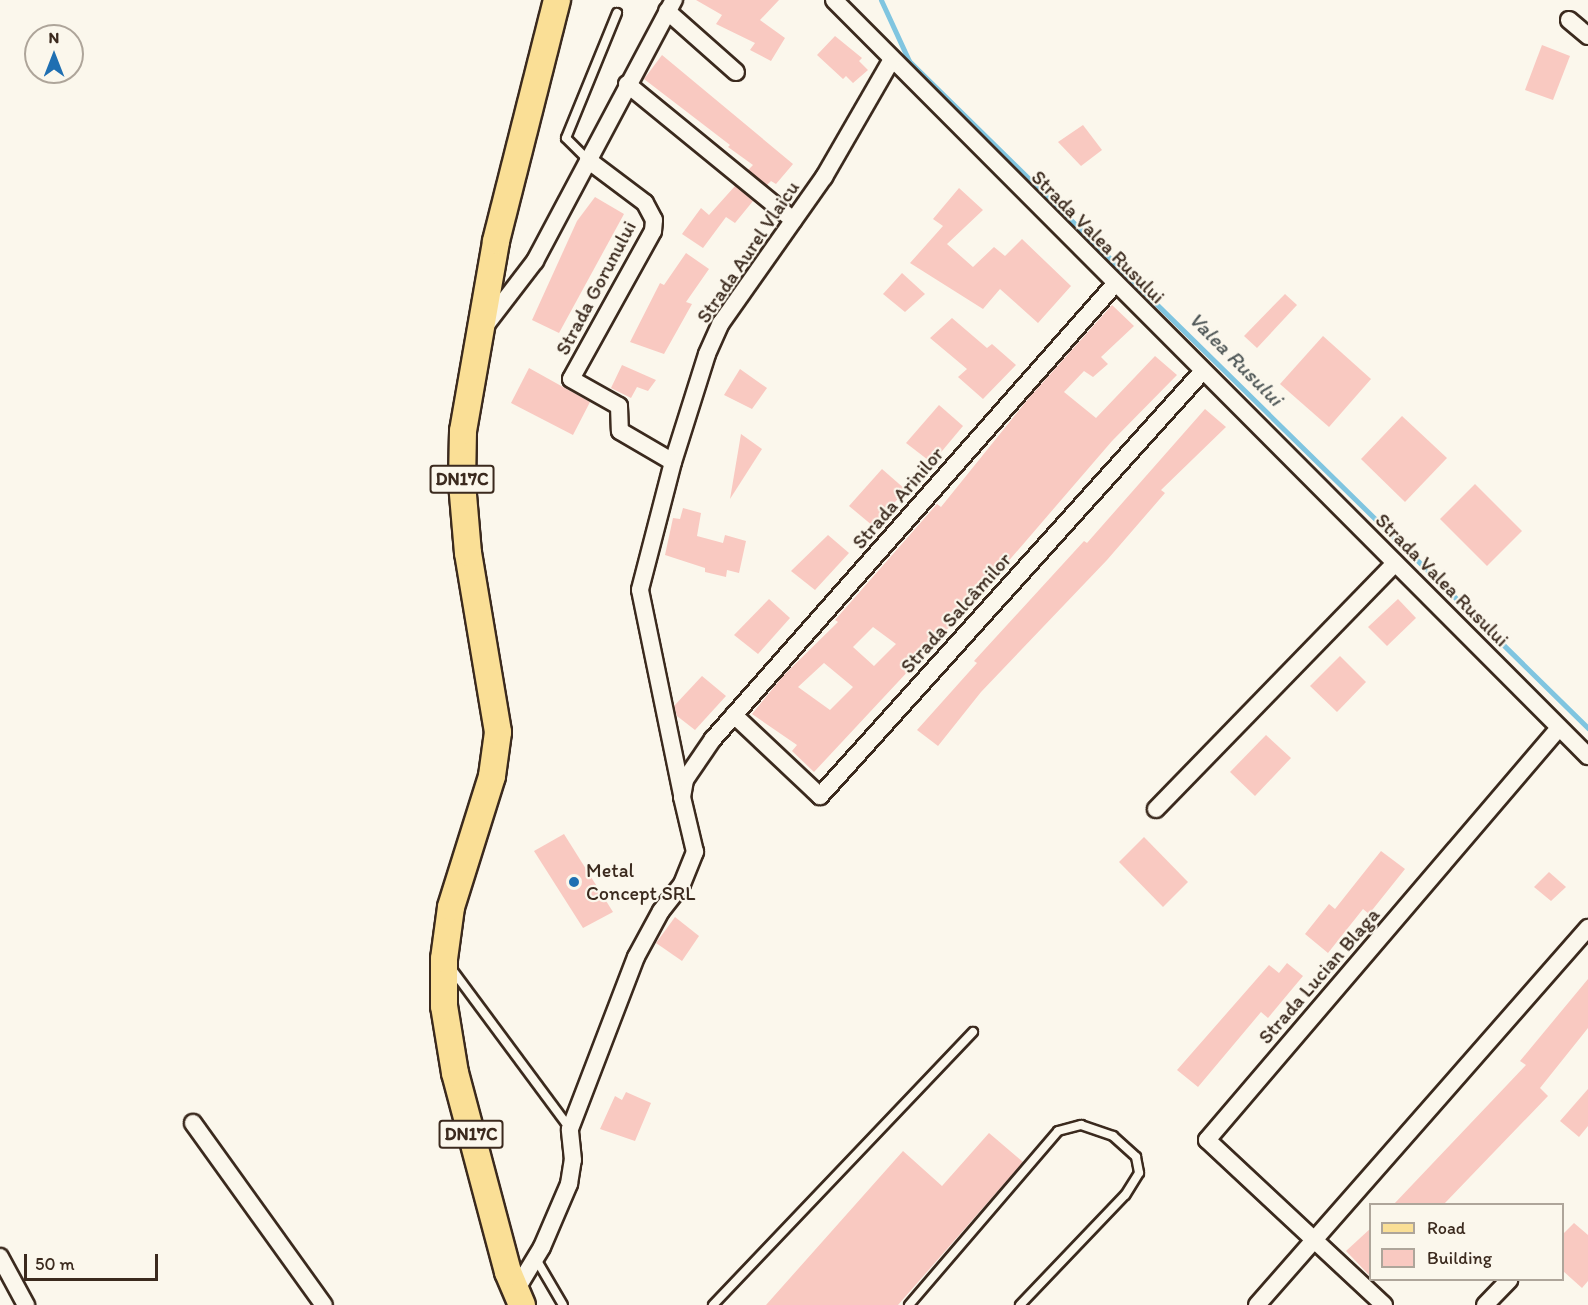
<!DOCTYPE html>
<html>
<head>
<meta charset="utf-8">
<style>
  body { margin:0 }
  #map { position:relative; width:1588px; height:1305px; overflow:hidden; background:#fbf7ec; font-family:Itim,sans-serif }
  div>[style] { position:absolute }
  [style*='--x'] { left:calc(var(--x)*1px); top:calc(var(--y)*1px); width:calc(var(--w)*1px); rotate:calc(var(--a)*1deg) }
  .stream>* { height:5px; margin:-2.5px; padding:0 2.5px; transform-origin:2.5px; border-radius:2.5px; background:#80c5e0 }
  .building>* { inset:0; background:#f9c9c1 }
  .roads { filter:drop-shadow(2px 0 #3b2a1e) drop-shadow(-2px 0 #3b2a1e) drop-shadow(0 2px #3b2a1e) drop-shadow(0 -2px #3b2a1e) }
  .service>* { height:8px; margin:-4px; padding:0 4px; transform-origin:4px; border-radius:4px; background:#fbf7ec }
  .minor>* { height:16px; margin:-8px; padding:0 8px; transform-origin:8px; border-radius:8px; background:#fbf7ec }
  .primary>* { height:26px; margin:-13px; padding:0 13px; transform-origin:13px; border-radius:13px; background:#fadf96 }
  .dots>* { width:16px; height:16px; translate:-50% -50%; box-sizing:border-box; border:3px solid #fbf7ec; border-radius:50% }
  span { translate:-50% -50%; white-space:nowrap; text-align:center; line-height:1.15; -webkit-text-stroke:4.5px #fbf7ec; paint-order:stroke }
  .shield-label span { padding:2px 4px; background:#fbf7ec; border:2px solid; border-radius:4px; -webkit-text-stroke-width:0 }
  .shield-label { font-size:18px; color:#3b2a1e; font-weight:700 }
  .street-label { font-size:20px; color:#3b2a1e }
  .poi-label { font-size:20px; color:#3b2a1e }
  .left { translate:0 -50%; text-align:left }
  .water-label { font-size:21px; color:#505858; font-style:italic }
  .legend { position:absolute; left:1369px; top:1203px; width:195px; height:78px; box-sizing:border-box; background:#fbf7ec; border:2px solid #aea59a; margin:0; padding:8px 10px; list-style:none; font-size:18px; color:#3b2a1e }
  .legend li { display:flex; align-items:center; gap:12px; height:30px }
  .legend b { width:30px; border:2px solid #aea59a }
  .north { position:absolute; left:24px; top:24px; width:60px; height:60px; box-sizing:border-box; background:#fbf7ec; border:2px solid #aea59a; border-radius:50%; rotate:0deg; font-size:16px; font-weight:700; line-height:24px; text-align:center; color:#3b2a1e }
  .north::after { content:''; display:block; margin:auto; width:21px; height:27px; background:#1f6fb2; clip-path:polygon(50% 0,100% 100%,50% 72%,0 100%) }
  .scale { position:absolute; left:24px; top:1254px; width:134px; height:27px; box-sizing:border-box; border:3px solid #3b2a1e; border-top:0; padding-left:8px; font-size:18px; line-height:21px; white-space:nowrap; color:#3b2a1e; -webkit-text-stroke:4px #fbf7ec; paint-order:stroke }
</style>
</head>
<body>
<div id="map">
  <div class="stream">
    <i style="--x:881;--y:0;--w:67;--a:65.3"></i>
    <i style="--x:909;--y:61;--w:952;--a:44.49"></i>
  </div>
  <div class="building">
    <i style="clip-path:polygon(696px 0,779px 0,760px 20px,785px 38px,771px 61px,750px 50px,755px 43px,716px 24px,722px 15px)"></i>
    <i style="clip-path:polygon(835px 36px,862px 58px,859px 61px,868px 70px,853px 83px,846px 76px,843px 79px,817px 55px)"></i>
    <i style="clip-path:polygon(1542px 45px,1570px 56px,1553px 100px,1525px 90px)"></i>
    <i style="clip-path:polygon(662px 55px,793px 164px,776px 184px,771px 181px,767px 185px,748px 170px,753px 165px,728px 147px,730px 145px,644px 79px)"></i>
    <i style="clip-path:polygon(1083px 125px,1102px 150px,1081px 166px,1058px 142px)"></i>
    <i style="clip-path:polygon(735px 186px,753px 201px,735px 223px,726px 217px,703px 248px,682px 234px,701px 208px,709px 215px)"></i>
    <i style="clip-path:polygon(959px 188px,983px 210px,947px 244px,973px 267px,994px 247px,1005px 256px,1022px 239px,1071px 286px,1038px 323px,1000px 289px,983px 309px,910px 263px,943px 226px,933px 219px)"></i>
    <i style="clip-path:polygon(595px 197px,624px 214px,559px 333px,532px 320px,577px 221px)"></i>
    <i style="clip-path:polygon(686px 253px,709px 269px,686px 302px,692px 304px,664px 354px,630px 342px,660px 283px,664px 285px)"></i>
    <i style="clip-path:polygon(902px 273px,925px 294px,905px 312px,883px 294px)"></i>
    <i style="clip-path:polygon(1285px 294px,1297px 305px,1257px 348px,1244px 336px)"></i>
    <i style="clip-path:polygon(evenodd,1112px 305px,1134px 326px,1101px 357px,1108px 364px,1093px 377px,1084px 371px,1064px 392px,1096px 418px,1155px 356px,1177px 375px,1112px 441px,981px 593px,814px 772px,792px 751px,797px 745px,752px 714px,783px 676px,838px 622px,835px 620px,937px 504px,941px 507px,1028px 399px,1112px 305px,873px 627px,896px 644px,874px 666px,853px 647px,873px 627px,1112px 305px,824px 663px,853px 687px,830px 710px,798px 687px,824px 663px)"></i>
    <i style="clip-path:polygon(952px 318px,987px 348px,992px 344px,1016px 365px,983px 399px,958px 377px,967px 369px,930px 338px)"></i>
    <i style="clip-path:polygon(1323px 336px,1371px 379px,1329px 427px,1280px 384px)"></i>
    <i style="clip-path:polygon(622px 365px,656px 380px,648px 391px,637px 387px,631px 398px,611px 388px)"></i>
    <i style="clip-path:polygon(529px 368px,590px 402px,573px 435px,511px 403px)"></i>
    <i style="clip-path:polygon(740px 369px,767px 388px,752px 409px,724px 395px)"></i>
    <i style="clip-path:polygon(939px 405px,963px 426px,932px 463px,906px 443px)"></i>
    <i style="clip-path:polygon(1205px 409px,1226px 427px,1161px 490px,1165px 493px,1107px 560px,981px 692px,938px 746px,917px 730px,977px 663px,974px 661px,1084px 541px,1087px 543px)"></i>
    <i style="clip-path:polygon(1402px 416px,1447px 458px,1405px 502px,1361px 459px)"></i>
    <i style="clip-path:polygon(741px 434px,762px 449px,730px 499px)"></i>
    <i style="clip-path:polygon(882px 469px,906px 490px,873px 526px,849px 506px)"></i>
    <i style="clip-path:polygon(1475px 484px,1522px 531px,1487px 566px,1440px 519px)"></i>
    <i style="clip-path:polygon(683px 508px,701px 513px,697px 536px,723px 543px,725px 535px,746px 541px,739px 573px,727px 570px,726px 577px,705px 572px,705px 568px,665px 555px,673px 518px,680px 519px)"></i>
    <i style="clip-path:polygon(828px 535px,849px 553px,815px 590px,791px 571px)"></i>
    <i style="clip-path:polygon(769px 599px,790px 618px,758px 654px,734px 635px)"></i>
    <i style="clip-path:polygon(1398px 599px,1416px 618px,1387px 646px,1368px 627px)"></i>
    <i style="clip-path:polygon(1340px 656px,1366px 682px,1337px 712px,1310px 686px)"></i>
    <i style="clip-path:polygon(702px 676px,726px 696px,695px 730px,677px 716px,674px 706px)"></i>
    <i style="clip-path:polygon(1266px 735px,1291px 758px,1255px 796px,1230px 772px)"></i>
    <i style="clip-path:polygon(564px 834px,613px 912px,583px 928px,534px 851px)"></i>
    <i style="clip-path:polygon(1144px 837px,1188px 882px,1163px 907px,1119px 862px)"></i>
    <i style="clip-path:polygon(1381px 851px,1405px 869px,1369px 914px,1363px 909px,1328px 953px,1305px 934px,1329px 904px,1335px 909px)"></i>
    <i style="clip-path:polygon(1549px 872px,1566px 887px,1551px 901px,1534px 887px)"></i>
    <i style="clip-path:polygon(675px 917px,699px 936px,682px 961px,656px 943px)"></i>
    <i style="clip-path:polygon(1287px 963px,1303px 976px,1268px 1018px,1261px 1012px,1198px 1087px,1177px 1070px,1269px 965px,1279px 973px)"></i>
    <i style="clip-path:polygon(1588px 979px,1588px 1028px,1540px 1088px,1548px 1096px,1444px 1204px,1394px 1204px,1526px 1065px,1520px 1061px)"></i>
    <i style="clip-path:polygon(1588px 1089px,1588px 1126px,1579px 1137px,1560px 1121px)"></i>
    <i style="clip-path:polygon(626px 1092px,651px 1103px,635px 1141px,600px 1129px,615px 1096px,622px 1100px)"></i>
    <i style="clip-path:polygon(989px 1133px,1023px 1162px,898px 1305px,766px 1305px,903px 1151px,942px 1186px)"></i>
    <i style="clip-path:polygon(1574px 1223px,1588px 1235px,1588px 1281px,1582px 1288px,1563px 1271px,1563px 1234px)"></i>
    <i style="clip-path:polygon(1371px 1228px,1371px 1277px,1346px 1251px)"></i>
  </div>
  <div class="roads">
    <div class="service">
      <i style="--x:588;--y:160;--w:31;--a:-135"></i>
      <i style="--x:566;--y:138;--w:135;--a:-67.8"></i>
      <i style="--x:451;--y:968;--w:200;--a:53.5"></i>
      <i style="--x:536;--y:1259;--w:53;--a:59.6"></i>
      <i style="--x:713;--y:1305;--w:377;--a:-46.4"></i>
      <i style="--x:909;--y:1305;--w:229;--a:-49.4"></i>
      <i style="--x:1058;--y:1131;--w:24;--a:-15"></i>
      <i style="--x:1081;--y:1125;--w:34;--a:19"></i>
      <i style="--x:1113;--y:1136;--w:31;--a:42"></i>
      <i style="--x:1136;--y:1157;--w:16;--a:79"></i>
      <i style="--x:1139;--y:1173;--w:26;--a:122"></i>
      <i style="--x:1125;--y:1195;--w:152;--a:133.7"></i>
    </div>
    <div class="minor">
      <i style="--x:834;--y:0;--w:1068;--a:45.08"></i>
      <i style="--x:667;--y:11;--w:92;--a:41.5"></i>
      <i style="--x:1569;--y:20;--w:25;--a:40"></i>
      <i style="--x:627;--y:84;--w:215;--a:39.3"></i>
      <i style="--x:588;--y:160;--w:71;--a:37"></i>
      <i style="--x:645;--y:203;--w:19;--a:62"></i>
      <i style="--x:654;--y:220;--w:11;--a:95"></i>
      <i style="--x:653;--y:231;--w:169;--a:119"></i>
      <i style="--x:571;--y:379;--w:55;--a:29.4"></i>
      <i style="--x:619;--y:406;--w:25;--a:88"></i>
      <i style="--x:620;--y:431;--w:61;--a:30.3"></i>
      <i style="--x:673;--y:462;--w:113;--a:-72.5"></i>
      <i style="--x:707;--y:354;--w:34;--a:-66"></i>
      <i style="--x:721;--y:323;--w:179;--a:-54.8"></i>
      <i style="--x:824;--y:177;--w:134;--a:-60"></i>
      <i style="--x:482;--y:330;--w:87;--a:-52.5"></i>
      <i style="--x:535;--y:261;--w:296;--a:-62"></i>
      <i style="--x:673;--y:462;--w:132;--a:104.5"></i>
      <i style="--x:640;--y:590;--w:209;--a:78.4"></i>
      <i style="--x:734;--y:715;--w:118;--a:43.3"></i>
      <i style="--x:820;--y:796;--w:572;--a:-47.98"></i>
      <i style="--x:1156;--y:809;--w:343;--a:-45.8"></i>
      <i style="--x:193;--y:1123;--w:224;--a:54.3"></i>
      <i style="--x:0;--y:1257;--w:55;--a:61.6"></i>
      <i style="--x:516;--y:1290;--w:50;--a:-58.8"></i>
      <i style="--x:542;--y:1247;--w:69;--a:-66.8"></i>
      <i style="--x:569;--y:1184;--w:24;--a:-81"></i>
      <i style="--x:573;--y:1160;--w:31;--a:-96"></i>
      <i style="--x:570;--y:1129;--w:184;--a:-69"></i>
      <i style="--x:636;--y:957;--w:52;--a:-61.5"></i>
      <i style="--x:661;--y:911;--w:34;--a:-52"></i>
      <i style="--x:682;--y:884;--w:35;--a:-68"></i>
      <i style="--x:695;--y:852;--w:57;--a:-103.3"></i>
      <i style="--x:682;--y:797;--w:17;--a:-80"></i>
      <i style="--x:685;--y:780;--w:50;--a:-55.7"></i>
      <i style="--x:713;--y:739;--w:607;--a:-48.54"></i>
      <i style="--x:1257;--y:1305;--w:502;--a:-48.72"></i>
      <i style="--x:1384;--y:1305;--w:242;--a:-137"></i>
      <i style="--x:1207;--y:1140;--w:542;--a:-49.49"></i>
      <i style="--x:1485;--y:1305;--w:35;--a:-46"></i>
    </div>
    <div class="primary">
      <i style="--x:522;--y:1305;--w:36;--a:-113"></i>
      <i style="--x:508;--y:1272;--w:206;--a:-104.9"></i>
      <i style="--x:455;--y:1073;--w:68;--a:-99.3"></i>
      <i style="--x:444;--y:1006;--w:47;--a:-90"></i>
      <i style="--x:444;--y:959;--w:52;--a:-82.3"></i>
      <i style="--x:451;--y:907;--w:137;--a:-72.6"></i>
      <i style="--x:492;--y:776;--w:44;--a:-82.2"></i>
      <i style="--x:498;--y:732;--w:181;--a:-99.5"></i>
      <i style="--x:468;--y:553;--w:70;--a:-94.9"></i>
      <i style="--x:462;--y:483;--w:52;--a:-88.9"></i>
      <i style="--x:463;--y:431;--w:193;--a:-80.1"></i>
      <i style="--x:496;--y:241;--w:249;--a:-75.8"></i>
    </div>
  </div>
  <div class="dots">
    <i style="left:574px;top:882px;background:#1f6fb2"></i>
  </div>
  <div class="shield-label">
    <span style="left:462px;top:479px">DN17C</span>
    <span style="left:471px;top:1134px">DN17C</span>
  </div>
  <div class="street-label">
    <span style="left:1098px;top:237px;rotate:45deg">Strada Valea Rusului</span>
    <span style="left:748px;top:252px;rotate:-56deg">Strada Aurel Vlaicu</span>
    <span style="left:596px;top:288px;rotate:-62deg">Strada Gorunului</span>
    <span style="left:898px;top:498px;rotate:-49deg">Strada Arinilor</span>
    <span style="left:1442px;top:580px;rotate:45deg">Strada Valea Rusului</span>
    <span style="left:956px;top:613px;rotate:-48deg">Strada Salcâmilor</span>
    <span style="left:1319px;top:976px;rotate:-49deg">Strada Lucian Blaga</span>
  </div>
  <div class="poi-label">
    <span class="left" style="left:586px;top:882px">Metal<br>Concept SRL</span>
  </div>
  <div class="water-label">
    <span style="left:1236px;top:359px;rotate:45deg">Valea Rusului</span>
  </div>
  <ul class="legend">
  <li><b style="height:8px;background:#fadf96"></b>Road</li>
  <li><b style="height:16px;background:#f9c9c1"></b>Building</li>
  </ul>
  <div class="north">N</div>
  <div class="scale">50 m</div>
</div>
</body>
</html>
